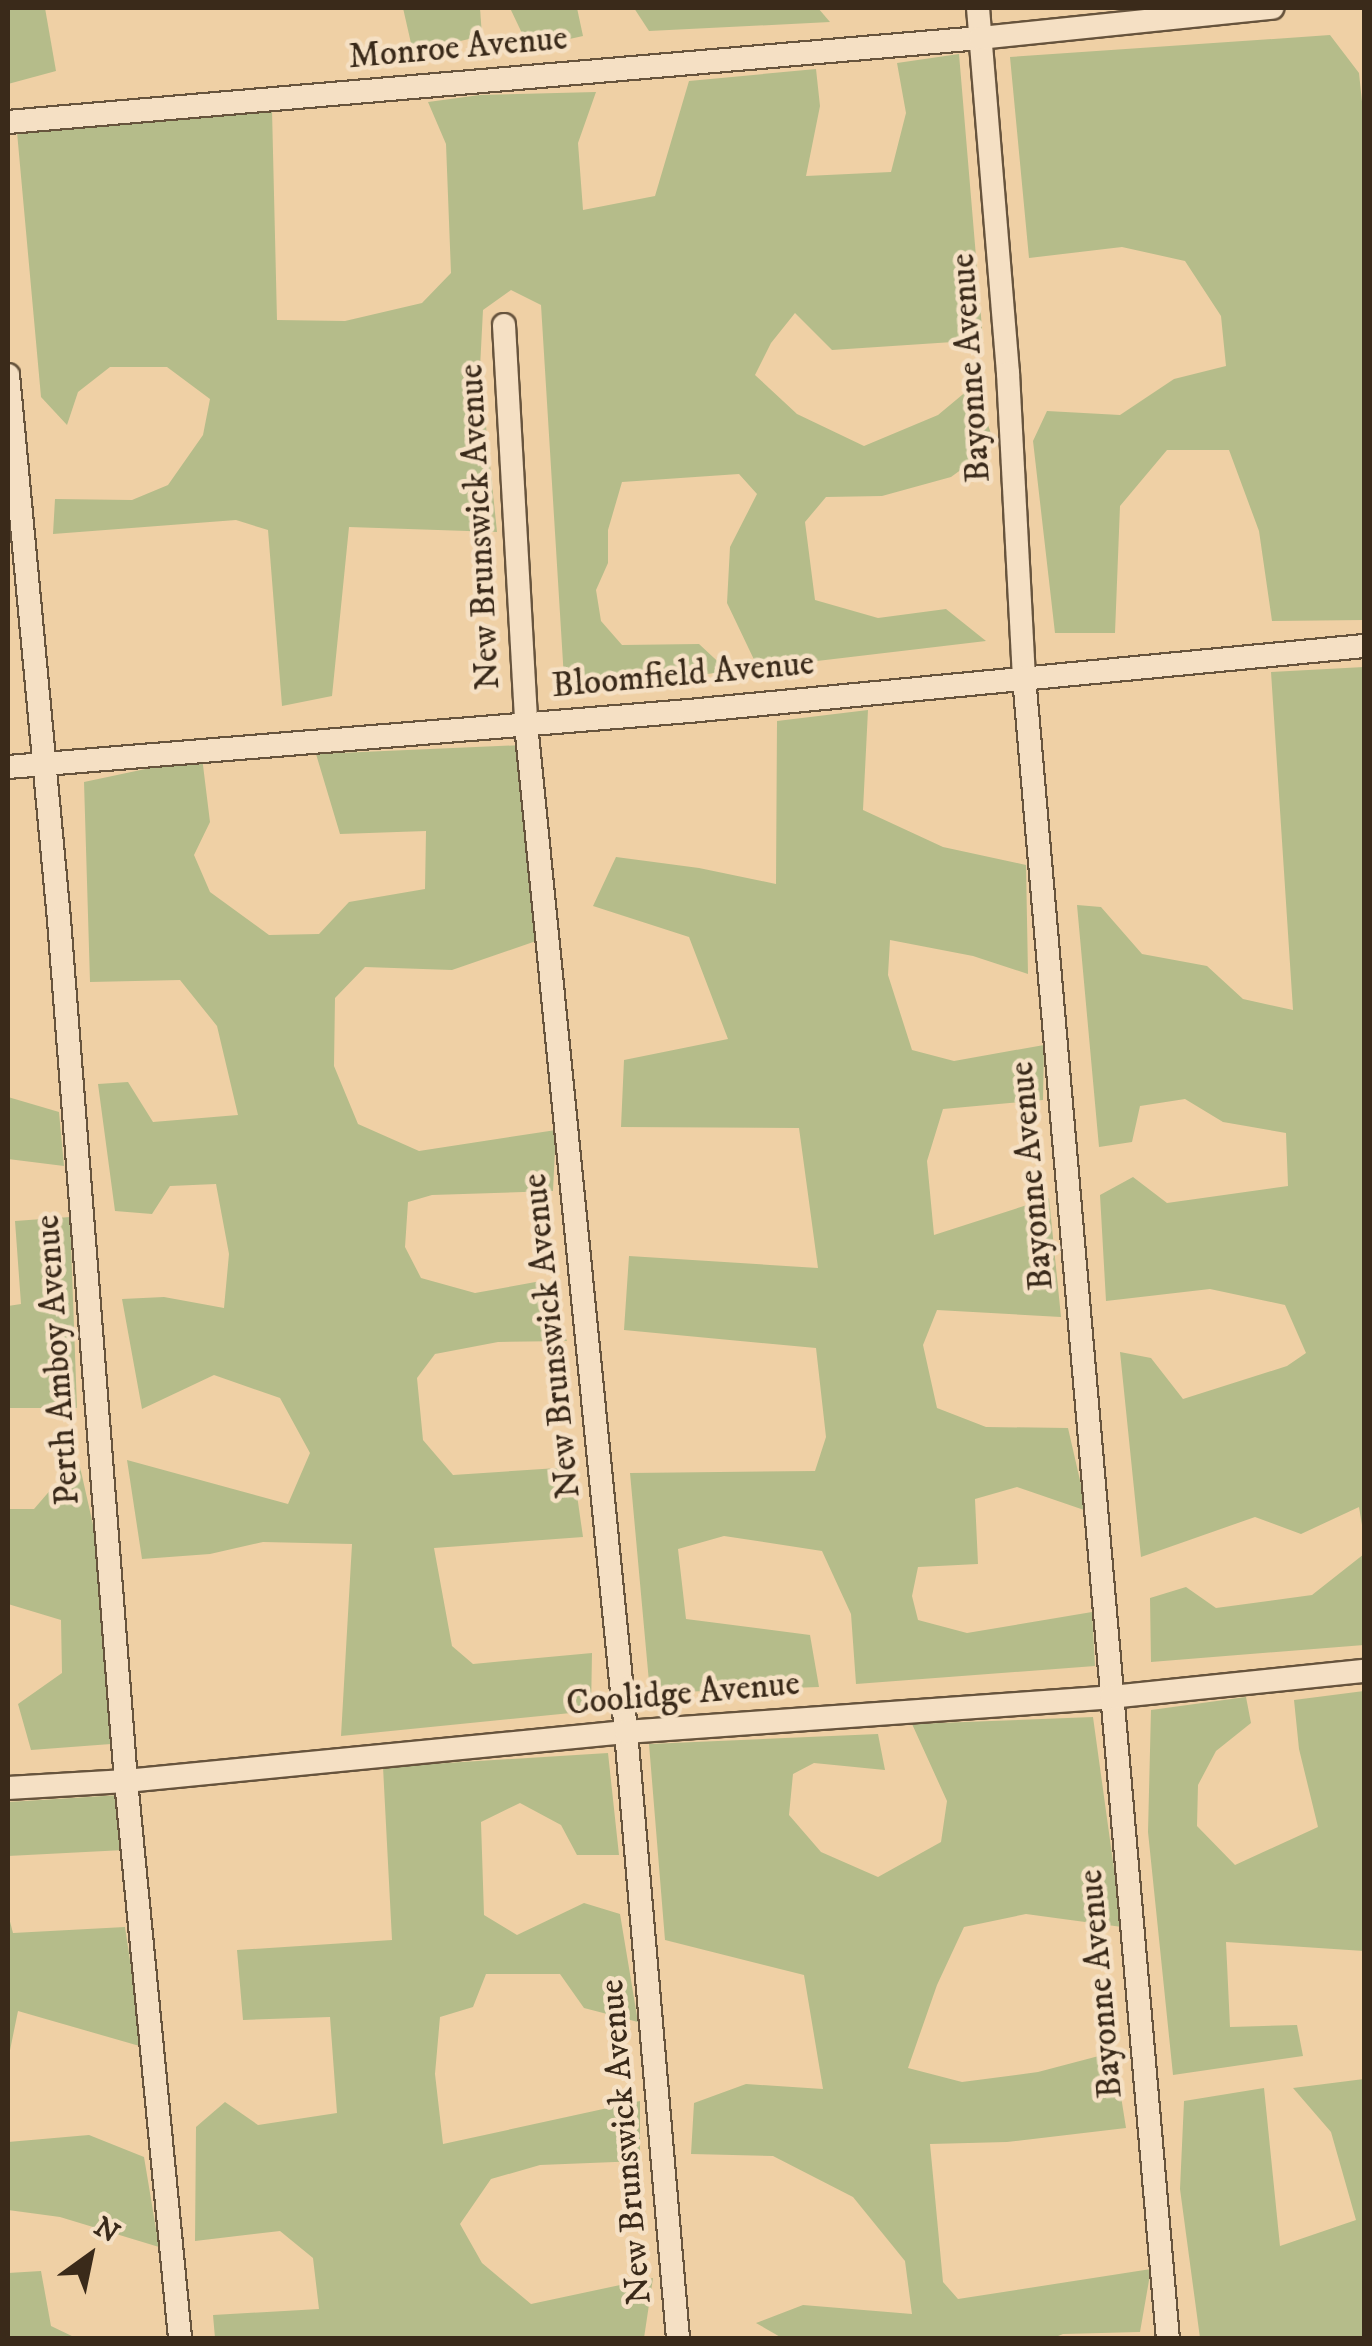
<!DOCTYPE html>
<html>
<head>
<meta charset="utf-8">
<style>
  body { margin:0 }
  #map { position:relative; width:1372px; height:2346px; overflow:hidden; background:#efd0a5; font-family:"IM FELL DW Pica",serif }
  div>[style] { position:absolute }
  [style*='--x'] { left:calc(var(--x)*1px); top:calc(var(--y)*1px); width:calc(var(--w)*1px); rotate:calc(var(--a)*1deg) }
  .green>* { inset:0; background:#b5bc8a }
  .roads { filter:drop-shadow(2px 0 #67543d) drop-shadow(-2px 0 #67543d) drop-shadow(0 2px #67543d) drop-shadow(0 -2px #67543d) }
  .minor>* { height:22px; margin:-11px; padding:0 11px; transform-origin:11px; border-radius:11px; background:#f5e0c4 }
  span { translate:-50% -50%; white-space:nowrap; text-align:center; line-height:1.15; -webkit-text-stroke:9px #f5e0c4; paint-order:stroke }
  .street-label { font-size:35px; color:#3a2a1a }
  .frame { position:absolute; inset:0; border:10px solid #3a2a1a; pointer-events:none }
  .north { position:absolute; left:40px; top:2206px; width:100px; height:100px; -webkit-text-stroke:8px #f5e0c4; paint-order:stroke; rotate:33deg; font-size:28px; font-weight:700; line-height:40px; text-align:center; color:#3a2a1a }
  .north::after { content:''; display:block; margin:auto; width:35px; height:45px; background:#3a2a1a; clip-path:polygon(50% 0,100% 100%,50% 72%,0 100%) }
</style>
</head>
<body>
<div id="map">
  <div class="green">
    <i style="clip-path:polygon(8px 8px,45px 8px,56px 71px,8px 84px)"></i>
    <i style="clip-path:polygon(403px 8px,480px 8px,482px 36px,413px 52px)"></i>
    <i style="clip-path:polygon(510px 8px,577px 8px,583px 36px,529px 48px)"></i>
    <i style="clip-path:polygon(634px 8px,818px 8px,830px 22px,649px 31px)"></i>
    <i style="clip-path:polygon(1330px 35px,1359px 73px,1364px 121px,1364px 620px,1272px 621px,1259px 531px,1229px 450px,1167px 450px,1120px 506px,1115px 633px,1055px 633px,1033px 441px,1047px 411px,1120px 415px,1174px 379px,1226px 366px,1221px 316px,1185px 261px,1122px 247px,1029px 258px,1010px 57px)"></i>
    <i style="clip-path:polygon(959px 54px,983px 340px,832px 350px,795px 313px,771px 343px,755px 375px,797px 414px,864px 446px,938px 415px,974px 385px,995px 445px,951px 477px,882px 496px,826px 497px,805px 522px,815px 600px,878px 618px,946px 609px,986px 641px,758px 668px,727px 603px,730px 547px,757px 494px,739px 474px,622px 482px,608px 530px,608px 563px,596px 590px,601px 621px,622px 645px,699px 644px,728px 671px,565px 695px,541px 305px,511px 290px,483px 310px,480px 368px,497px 532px,349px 527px,332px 696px,282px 706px,268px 530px,236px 520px,53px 534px,55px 499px,132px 500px,168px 485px,203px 435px,210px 399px,167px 367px,110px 367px,78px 392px,67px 425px,41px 397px,17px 132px,272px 110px,277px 320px,345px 321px,422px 303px,451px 273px,446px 144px,428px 102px,480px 95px,596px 92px,578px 143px,583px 210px,655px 196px,689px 81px,816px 69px,820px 106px,806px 176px,891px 172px,906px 113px,897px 63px)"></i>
    <i style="clip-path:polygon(1364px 667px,1364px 1537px,1359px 1507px,1301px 1534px,1255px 1517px,1141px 1557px,1120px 1352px,1151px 1358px,1183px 1399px,1287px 1366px,1306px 1353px,1285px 1305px,1210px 1289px,1106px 1301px,1100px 1195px,1133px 1177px,1167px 1203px,1288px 1186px,1286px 1133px,1223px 1122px,1185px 1099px,1140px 1106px,1132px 1142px,1099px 1147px,1077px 905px,1101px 907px,1142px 954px,1207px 966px,1243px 999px,1293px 1010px,1271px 672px)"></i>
    <i style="clip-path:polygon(868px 710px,863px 810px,943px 847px,1026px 865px,1028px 974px,973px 956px,890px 940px,888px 975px,912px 1050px,954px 1061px,1044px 1045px,1043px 1100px,943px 1109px,927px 1161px,934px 1235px,1049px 1198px,1061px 1317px,937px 1310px,923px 1345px,937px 1408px,986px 1427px,1068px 1428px,1087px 1511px,1017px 1487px,975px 1499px,978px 1564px,918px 1567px,912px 1596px,918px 1620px,967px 1633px,1092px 1612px,1095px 1666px,856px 1684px,851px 1614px,822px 1551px,724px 1536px,678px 1549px,686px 1619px,810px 1635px,819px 1687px,650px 1693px,630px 1473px,815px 1471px,826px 1437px,816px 1348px,624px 1330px,629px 1256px,818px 1268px,799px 1128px,621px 1127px,624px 1060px,728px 1039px,689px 937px,593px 906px,616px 857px,699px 868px,776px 884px,777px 721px)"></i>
    <i style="clip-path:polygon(524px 745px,539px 940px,452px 970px,365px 967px,335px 998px,334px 1066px,358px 1124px,419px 1151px,556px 1130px,553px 1191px,432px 1195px,408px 1202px,405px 1247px,421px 1278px,475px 1293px,541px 1281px,567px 1341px,498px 1342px,435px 1354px,417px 1378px,423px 1440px,453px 1475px,573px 1467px,583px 1537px,434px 1548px,452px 1646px,473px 1664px,592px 1653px,591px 1711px,341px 1736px,352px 1544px,263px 1542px,210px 1554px,142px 1559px,127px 1460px,288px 1504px,310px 1453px,280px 1398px,214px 1375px,142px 1409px,122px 1299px,164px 1297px,224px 1308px,229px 1254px,216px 1184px,170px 1186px,152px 1214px,115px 1211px,98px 1084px,128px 1082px,153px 1122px,238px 1115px,217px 1026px,180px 980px,90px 982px,84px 782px,202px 757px,210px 822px,194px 855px,210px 892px,269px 935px,319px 934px,349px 902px,425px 889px,426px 831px,340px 834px,316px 754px)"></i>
    <i style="clip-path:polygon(8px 1097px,59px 1112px,64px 1166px,8px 1159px)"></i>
    <i style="clip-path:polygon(70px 1217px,77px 1408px,8px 1408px,8px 1306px,21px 1304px,15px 1221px)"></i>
    <i style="clip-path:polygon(78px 1458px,96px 1538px,111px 1744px,31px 1750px,18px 1704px,62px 1673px,61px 1620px,8px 1604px,8px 1509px,34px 1509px)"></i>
    <i style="clip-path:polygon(1364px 1554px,1364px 1645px,1151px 1662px,1150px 1598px,1186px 1587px,1216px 1608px,1312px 1595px)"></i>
    <i style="clip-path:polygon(1364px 1691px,1364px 1951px,1226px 1942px,1230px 2027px,1297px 2025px,1303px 2056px,1173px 2075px,1148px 1832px,1151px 1710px,1246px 1697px,1251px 1723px,1216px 1751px,1198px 1785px,1197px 1826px,1235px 1865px,1318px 1827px,1299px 1749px,1294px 1700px)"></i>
    <i style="clip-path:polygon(1093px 1717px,1122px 1927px,1026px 1914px,964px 1927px,937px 1985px,908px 2068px,962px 2082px,1038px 2072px,1114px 2052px,1126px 2128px,1007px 2142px,930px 2144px,943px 2282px,958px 2299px,1151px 2269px,1140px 2332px,1063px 2334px,1053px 2338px,782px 2338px,756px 2323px,803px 2305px,912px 2314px,905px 2261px,853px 2197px,773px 2156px,691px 2154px,694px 2103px,746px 2084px,823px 2089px,804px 1975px,665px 1940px,649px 1744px,878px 1734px,885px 1770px,814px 1763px,793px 1774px,789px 1815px,821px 1852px,878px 1877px,941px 1842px,947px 1801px,912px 1724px)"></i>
    <i style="clip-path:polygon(608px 1753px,619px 1855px,577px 1855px,561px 1825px,520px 1803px,481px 1822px,484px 1915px,517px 1935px,584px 1903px,620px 1914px,638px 2022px,584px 2008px,560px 1974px,486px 1974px,473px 2007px,440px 2017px,435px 2074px,443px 2144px,640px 2101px,640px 2161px,540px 2165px,491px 2179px,460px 2224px,482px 2263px,531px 2304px,653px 2278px,644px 2338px,215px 2338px,213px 2315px,319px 2309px,313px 2258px,280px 2231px,195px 2241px,196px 2127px,225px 2102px,258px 2125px,337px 2113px,330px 2017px,243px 2020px,237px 1950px,392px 1940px,383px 1767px)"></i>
    <i style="clip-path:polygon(120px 1795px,124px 1850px,8px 1856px,8px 1802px)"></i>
    <i style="clip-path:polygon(8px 1914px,13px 1933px,125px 1927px,143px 2047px,18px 2011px,8px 2060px)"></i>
    <i style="clip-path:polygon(1364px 2079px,1364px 2338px,1200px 2338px,1180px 2189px,1184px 2101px,1264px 2088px,1280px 2246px,1356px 2220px,1331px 2132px,1293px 2088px)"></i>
    <i style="clip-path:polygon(89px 2135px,144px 2157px,159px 2247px,60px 2217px,8px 2210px,8px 2142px)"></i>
    <i style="clip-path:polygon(41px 2271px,51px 2326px,76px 2338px,8px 2338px,8px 2273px)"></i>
  </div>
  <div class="roads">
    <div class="minor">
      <i style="--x:978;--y:8;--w:366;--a:85.3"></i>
      <i style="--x:1008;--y:373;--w:304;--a:87"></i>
      <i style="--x:1024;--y:677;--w:1667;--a:85.05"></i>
      <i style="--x:8;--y:122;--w:976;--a:-4.94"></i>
      <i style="--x:980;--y:38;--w:294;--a:-5.9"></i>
      <i style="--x:504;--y:325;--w:400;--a:86.8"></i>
      <i style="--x:526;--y:724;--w:1013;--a:84.33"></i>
      <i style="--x:626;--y:1732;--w:608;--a:85.1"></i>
      <i style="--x:8;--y:375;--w:547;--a:84.65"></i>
      <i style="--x:59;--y:920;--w:864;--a:85.55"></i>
      <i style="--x:126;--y:1781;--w:560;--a:84.46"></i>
      <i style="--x:8;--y:767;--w:683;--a:-4.7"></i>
      <i style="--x:689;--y:711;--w:678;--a:-5.5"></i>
      <i style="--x:8;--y:1788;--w:118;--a:-3.4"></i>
      <i style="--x:126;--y:1781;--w:502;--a:-5.6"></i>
      <i style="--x:626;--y:1732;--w:486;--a:-4.1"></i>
      <i style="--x:1111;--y:1697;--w:254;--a:-5.9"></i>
    </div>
  </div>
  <div class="street-label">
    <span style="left:458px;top:48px;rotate:-5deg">Monroe Avenue</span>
    <span style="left:971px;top:368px;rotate:-94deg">Bayonne Avenue</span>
    <span style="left:480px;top:527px;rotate:-93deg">New Brunswick Avenue</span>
    <span style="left:683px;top:675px;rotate:-5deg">Bloomfield Avenue</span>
    <span style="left:1032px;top:1176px;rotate:-95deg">Bayonne Avenue</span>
    <span style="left:552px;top:1336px;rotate:-96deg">New Brunswick Avenue</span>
    <span style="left:58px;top:1360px;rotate:-94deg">Perth Amboy Avenue</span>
    <span style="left:683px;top:1694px;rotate:-5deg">Coolidge Avenue</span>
    <span style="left:1101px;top:1984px;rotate:-95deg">Bayonne Avenue</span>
    <span style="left:626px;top:2142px;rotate:-95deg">New Brunswick Avenue</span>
  </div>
  <div class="frame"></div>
  <div class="north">N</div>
</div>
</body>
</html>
